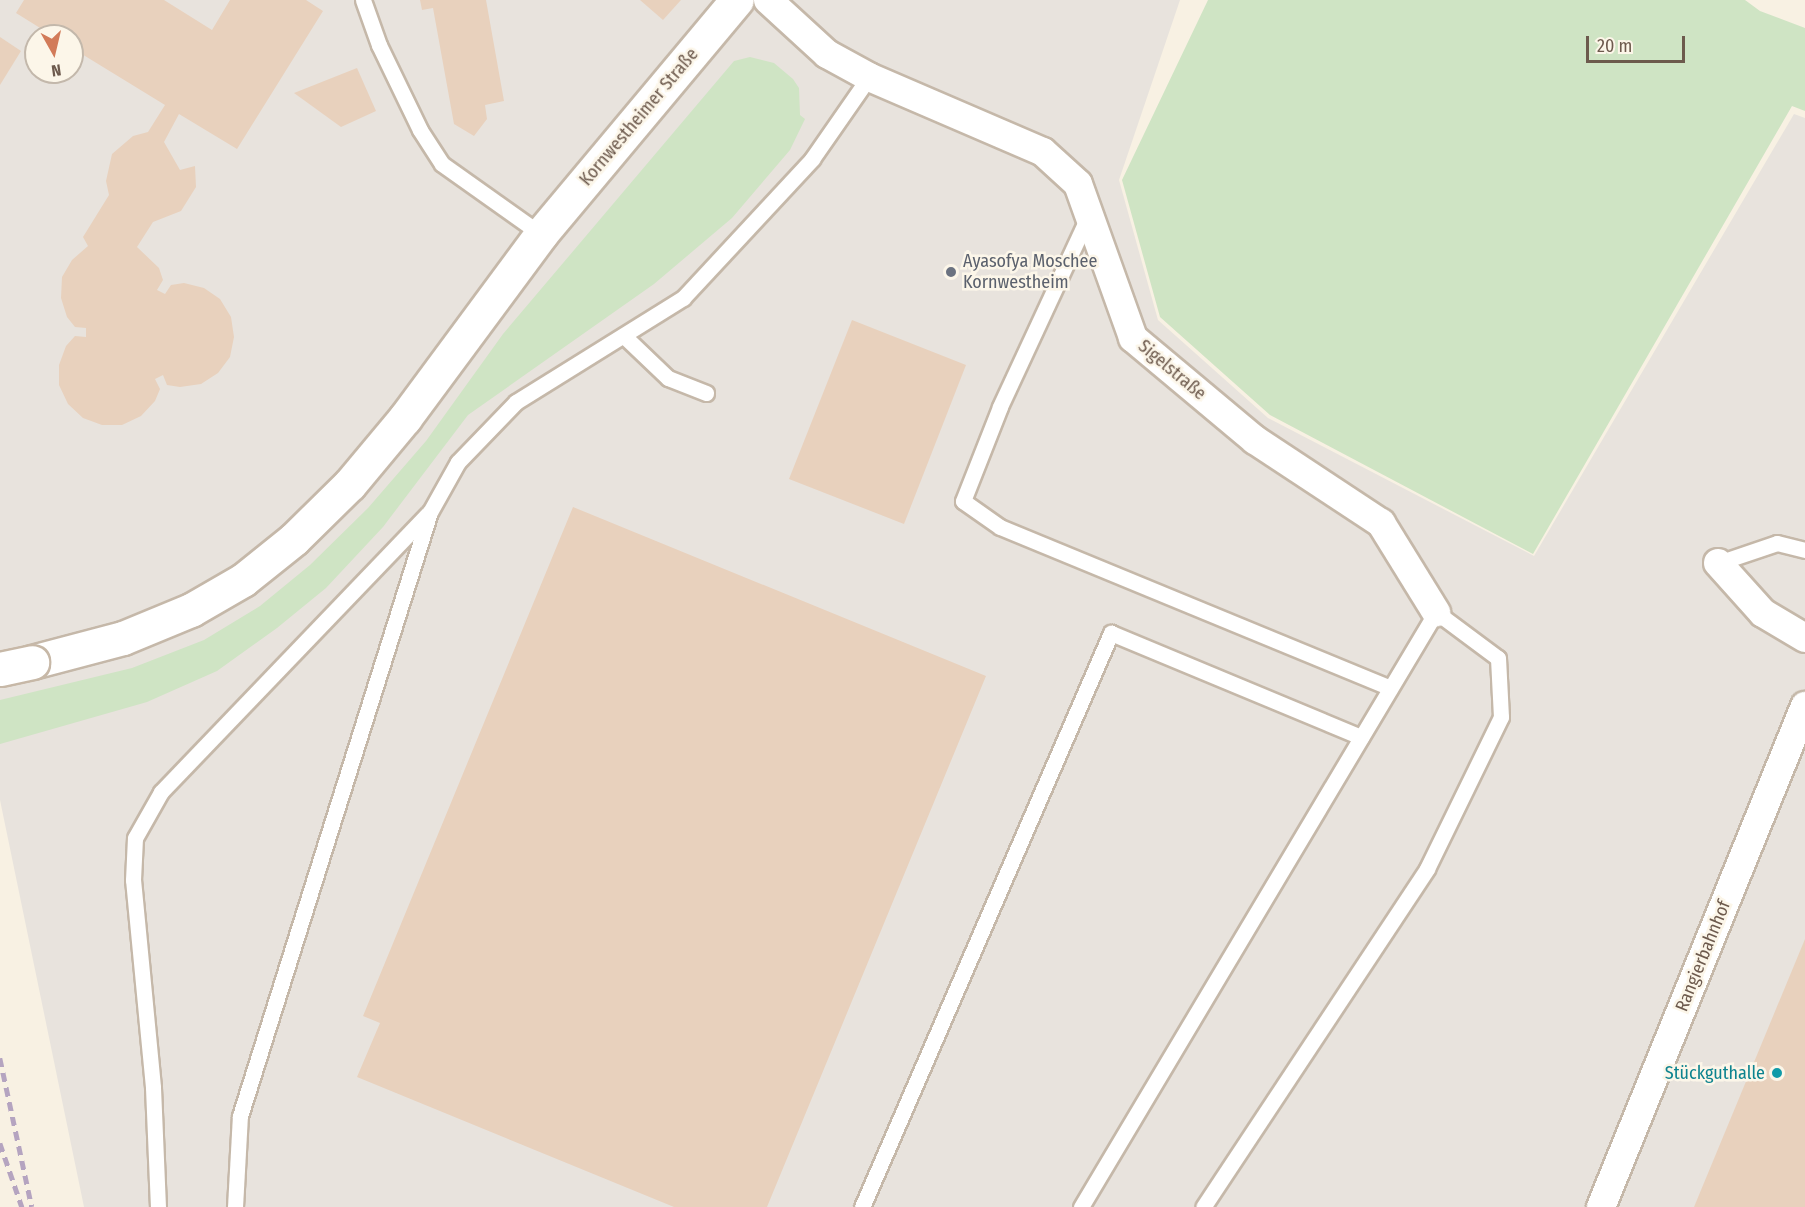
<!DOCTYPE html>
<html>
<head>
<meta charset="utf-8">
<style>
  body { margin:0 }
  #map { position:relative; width:1805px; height:1207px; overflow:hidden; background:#f8f1e3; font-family:"Fira Sans Condensed",sans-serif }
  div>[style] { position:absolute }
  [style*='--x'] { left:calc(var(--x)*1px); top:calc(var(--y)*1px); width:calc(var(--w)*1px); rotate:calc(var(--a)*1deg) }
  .industrial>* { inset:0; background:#e8e3dd }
  .green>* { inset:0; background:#cfe4c4 }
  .building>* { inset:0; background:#e8d1bd }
  .roads { filter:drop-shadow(2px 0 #c5b8a9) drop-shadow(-2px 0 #c5b8a9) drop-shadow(0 2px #c5b8a9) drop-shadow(0 -2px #c5b8a9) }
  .lane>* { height:15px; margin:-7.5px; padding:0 7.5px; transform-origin:7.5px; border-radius:7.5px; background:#fff }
  .street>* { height:28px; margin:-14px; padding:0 14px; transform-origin:14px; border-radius:14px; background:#fff }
  .secondary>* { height:33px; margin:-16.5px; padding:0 16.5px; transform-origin:16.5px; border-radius:16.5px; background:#fff }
  .rail>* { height:4.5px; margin-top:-2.25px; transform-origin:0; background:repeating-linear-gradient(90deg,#b5a4c0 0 9px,transparent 0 15px) }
  .bridges { filter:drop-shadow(2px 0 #c7b8a7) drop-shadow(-2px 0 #c7b8a7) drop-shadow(0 2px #c7b8a7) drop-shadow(0 -2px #c7b8a7) }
  .secondary-bridge>* { height:33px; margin:-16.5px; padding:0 16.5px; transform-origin:16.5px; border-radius:16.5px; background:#fff }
  .dots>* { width:16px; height:16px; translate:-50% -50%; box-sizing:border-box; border:3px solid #fcf6e9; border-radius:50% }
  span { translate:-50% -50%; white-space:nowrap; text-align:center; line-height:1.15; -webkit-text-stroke:5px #fcf6e9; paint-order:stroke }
  .street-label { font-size:18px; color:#6d5a4d }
  .worship-label { font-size:18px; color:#5b616d }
  .left { translate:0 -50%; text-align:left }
  .culture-label { font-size:18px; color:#0d838f }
  .right { translate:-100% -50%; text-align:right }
  .north { position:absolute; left:24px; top:24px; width:60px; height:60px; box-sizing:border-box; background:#fcf6e9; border:2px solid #c3b8ab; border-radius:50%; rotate:172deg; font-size:16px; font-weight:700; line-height:24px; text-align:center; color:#6d5a4d }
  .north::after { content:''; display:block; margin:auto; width:21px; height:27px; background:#d27b59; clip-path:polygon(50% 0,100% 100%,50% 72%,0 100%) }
  .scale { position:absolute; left:1586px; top:36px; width:99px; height:27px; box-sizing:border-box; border:3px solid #6d5a4d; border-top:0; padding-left:8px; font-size:18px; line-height:21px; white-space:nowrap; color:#6d5a4d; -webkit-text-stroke:4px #fcf6e9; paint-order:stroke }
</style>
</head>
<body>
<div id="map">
  <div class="industrial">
    <i style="clip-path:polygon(evenodd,0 0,1180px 0,1119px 180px,1158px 320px,1268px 418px,1534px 556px,1794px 114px,1805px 118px,1805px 1207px,84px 1207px,0 800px,0 0,36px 36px,72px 36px,72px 72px,36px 72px,36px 36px)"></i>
  </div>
  <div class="green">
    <i style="clip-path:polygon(1208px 0,1745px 0,1760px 11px,1805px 28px,1805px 111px,1792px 106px,1533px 554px,1270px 415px,1160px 317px,1122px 180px)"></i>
    <i style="clip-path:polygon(750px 57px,774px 63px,793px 79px,799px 88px,800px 115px,805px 119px,790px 150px,732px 218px,654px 284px,468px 415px,383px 527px,326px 588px,277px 628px,217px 671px,147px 702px,0 744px,0 700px,132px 668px,204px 640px,260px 606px,310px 565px,368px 508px,426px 441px,503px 334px,734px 61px)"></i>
  </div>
  <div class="building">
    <i style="clip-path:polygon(24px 0,164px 0,212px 30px,230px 0,306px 0,323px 11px,237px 149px,179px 114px,164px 142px,180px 170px,195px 166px,196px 187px,181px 211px,153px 222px,137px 247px,159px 268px,163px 280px,157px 290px,165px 294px,171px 285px,184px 283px,204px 288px,220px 299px,231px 317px,234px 337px,230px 357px,218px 373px,201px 384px,180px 387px,167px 385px,163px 375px,155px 379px,160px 389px,155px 401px,141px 416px,122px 425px,102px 425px,83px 418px,68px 404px,59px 385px,59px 365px,66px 346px,75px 336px,86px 337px,86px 328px,75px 327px,67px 317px,61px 298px,62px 277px,72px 260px,88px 246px,83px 237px,109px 195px,106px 181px,112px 154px,133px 136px,148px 132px,165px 105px,72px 48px,72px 36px,53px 36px,16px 13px)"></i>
    <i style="clip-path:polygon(420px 0,486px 0,504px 101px,485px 105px,487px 119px,474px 136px,454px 124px,433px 8px,422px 10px)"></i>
    <i style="clip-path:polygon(640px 0,681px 0,663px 20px)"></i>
    <i style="clip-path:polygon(0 37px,21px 51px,0 85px)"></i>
    <i style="clip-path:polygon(357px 68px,376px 111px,341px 127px,294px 93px)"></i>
    <i style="clip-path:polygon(852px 320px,966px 365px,904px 524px,789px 479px)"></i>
    <i style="clip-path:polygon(573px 507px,986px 676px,767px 1207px,674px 1207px,357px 1077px,380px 1023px,363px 1016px)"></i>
    <i style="clip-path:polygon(1805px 939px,1805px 1207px,1694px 1207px)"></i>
  </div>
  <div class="roads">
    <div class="lane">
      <i style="--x:363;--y:0;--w:48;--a:70.4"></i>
      <i style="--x:379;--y:45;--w:94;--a:64.2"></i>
      <i style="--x:420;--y:130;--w:40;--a:57.1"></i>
      <i style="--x:442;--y:164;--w:121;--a:35.3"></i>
      <i style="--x:1088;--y:217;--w:209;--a:114.9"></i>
      <i style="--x:1000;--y:407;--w:101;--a:111.5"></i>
      <i style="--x:963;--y:501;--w:45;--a:35.1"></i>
      <i style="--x:1000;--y:527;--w:422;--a:22.4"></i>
      <i style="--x:624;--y:336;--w:61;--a:43.7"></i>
      <i style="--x:668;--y:378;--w:41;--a:21.5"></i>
      <i style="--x:1718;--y:563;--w:62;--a:-18.7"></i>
      <i style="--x:1777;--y:543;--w:29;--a:14"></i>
      <i style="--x:158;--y:1207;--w:120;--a:-92.4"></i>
      <i style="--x:153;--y:1087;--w:208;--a:-95.5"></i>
      <i style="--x:133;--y:880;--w:42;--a:-87.3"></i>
      <i style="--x:135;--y:838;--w:53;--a:-60.5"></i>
      <i style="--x:161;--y:792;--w:385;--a:-46.2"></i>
      <i style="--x:235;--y:1207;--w:91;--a:-86.9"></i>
      <i style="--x:240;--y:1116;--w:633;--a:-72.54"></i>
      <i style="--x:430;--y:512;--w:57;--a:-60.8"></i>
      <i style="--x:458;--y:462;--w:83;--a:-46"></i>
      <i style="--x:516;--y:402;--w:197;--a:-31.9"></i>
      <i style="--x:683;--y:298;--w:190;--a:-47.1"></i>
      <i style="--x:812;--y:159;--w:100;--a:-55.2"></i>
      <i style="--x:862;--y:1207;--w:626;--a:-66.55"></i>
      <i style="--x:1111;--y:633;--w:271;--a:22.6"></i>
      <i style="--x:1081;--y:1207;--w:693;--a:-59.18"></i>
      <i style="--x:1436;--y:612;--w:77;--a:36.6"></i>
      <i style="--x:1498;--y:658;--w:59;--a:87.1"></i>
      <i style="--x:1501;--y:717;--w:169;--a:116"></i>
      <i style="--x:1427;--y:869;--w:405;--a:123.5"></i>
    </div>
    <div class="street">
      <i style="--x:768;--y:0;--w:80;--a:42.5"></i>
      <i style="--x:827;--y:54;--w:48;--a:28.7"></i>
      <i style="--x:869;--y:77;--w:189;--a:23.3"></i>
      <i style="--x:1043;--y:152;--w:47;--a:42.4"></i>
      <i style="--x:1078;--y:184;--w:164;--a:70.3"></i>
      <i style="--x:1133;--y:338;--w:159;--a:39.9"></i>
      <i style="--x:1255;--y:440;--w:151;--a:33.4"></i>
      <i style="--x:1381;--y:523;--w:105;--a:58.3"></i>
      <i style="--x:1718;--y:563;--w:67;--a:48"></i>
      <i style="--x:1763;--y:613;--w:49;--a:30.8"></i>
      <i style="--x:1601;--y:1207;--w:541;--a:-67.84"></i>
    </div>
    <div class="secondary">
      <i style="--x:32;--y:662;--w:94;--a:-14.8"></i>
      <i style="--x:123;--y:638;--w:74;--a:-22.4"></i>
      <i style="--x:191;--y:610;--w:60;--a:-30"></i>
      <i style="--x:243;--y:580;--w:65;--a:-38.8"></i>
      <i style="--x:294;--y:539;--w:78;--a:-44.5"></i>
      <i style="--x:350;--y:484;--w:86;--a:-50.2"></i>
      <i style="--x:405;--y:418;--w:229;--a:-53.5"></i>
      <i style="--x:541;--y:234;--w:305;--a:-50.1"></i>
    </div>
  </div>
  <div class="rail">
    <i style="--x:0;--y:1058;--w:152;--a:77.9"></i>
    <i style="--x:0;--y:1143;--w:68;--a:71"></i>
  </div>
  <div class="bridges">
    <div class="secondary-bridge">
      <i style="--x:0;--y:669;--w:33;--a:-12"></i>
    </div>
  </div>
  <div class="dots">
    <i style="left:951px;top:272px;background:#6b7280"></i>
    <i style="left:1777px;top:1073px;background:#0f9aa8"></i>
  </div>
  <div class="street-label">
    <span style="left:639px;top:117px;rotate:-50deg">Kornwestheimer Straße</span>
    <span style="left:1172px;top:370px;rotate:40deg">Sigelstraße</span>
    <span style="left:1703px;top:956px;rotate:-68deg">Rangierbahnhof</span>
  </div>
  <div class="worship-label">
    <span class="left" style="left:963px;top:272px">Ayasofya Moschee<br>Kornwestheim</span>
  </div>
  <div class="culture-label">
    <span class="right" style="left:1765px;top:1073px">Stückguthalle</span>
  </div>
  <div class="north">N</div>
  <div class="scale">20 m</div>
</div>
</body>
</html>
